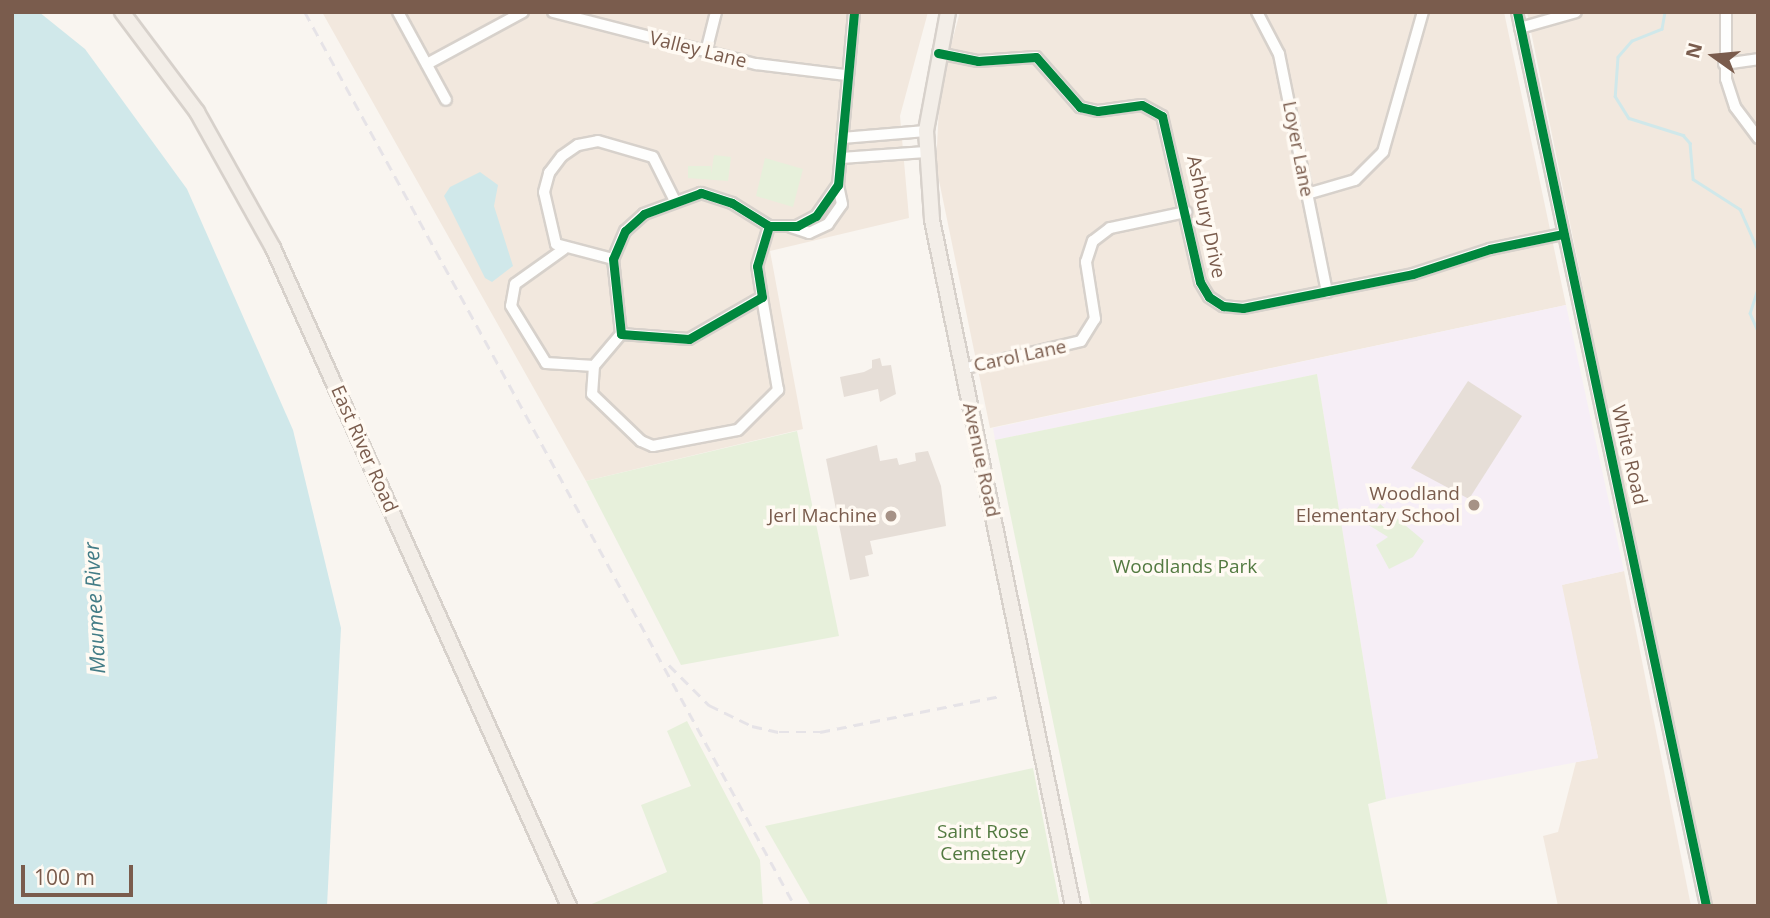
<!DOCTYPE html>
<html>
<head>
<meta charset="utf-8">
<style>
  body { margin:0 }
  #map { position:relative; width:1770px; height:918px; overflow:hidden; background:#f9f5f0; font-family:"Open Sans",sans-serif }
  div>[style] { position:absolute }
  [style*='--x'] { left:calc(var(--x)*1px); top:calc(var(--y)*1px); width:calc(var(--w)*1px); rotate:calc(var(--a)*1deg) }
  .residential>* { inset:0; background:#f2e8de }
  .education>* { inset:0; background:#f6eef6 }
  .green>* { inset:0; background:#e7f0db }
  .water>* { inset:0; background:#d0e8ea }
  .stream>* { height:2.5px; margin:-1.25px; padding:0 1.25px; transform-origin:1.25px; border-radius:1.25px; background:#d0e8ea }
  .building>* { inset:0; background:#e6ded7 }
  .roads { filter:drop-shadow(2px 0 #d7d1cb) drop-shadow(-2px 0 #d7d1cb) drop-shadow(0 2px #d7d1cb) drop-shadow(0 -2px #d7d1cb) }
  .minor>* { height:10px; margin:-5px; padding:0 5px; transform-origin:5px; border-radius:5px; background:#fefefd }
  .major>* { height:14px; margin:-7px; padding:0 7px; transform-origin:7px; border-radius:7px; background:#f3eee8 }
  .rail>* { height:2.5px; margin-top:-1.25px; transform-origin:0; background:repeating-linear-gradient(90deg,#e6e3e7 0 10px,transparent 0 17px) }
  .cycleway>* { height:9px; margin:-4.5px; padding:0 4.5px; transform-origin:4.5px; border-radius:4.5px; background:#00873e }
  .dots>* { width:19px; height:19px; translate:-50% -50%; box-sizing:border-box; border:4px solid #fffaf3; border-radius:50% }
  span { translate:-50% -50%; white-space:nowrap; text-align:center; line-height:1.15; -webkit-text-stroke:7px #fffaf3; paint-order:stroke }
  .street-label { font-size:19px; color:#7a5c4d }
  .poi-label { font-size:19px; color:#7a5c4d }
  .right { translate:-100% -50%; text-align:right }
  .park-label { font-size:19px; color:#537a41 }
  .water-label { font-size:21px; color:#437c86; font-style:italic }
  .frame { position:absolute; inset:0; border:14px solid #7a5c4d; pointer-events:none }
  .north { position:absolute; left:1679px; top:21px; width:70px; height:70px; -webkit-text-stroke:5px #fffaf3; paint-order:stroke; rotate:285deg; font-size:19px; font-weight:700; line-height:28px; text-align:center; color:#7a5c4d }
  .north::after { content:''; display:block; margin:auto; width:24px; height:32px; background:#7a5c4d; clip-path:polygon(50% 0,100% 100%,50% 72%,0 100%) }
  .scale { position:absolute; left:21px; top:865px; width:112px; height:32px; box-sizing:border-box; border:4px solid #7a5c4d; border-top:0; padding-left:9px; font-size:21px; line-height:24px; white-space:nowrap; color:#7a5c4d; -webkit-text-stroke:5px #fffaf3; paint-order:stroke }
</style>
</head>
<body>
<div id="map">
  <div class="residential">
    <i style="clip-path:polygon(322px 12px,928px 12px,900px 116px,909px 218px,770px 251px,803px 429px,586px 481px)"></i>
    <i style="clip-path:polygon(960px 12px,1504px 12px,1566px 305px,990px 428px,936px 166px,940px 86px)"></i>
    <i style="clip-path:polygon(1527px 12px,1758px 12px,1758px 906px,1709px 906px)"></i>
    <i style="clip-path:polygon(1624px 571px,1691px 906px,1558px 906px,1543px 836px,1558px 832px,1576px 762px,1598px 758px,1561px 585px)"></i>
  </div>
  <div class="education">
    <i style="clip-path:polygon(1566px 305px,1624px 571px,1562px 585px,1598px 758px,1386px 799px,1317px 374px,995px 440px,993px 428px)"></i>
  </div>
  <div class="green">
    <i style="clip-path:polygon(714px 155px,731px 157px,728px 181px,688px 178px,688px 166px,711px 166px,711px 174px)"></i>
    <i style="clip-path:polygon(765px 158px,803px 169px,793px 207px,756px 196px)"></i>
    <i style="clip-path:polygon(1317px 374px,1386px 799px,1368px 804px,1388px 906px,1091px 906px,995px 440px)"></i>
    <i style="clip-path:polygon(797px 431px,839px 636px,681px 665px,586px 481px)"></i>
    <i style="clip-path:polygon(1380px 504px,1424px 541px,1413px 557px,1389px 569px,1376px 545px,1388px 537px,1367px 524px)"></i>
    <i style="clip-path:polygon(687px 721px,760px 860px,763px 906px,587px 906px,667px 872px,641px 805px,691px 786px,667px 731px)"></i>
    <i style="clip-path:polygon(1033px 768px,1060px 906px,811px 906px,765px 826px)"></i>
  </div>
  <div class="water">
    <i style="clip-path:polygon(12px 12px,39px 12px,85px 49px,187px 189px,293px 430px,341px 628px,327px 906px,12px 906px)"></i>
    <i style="clip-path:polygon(480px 172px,498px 185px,494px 206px,513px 266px,492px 282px,485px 278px,444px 196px,450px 187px)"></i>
  </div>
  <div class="stream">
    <i style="--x:1665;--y:12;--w:17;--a:100"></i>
    <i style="--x:1662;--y:29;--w:32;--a:158"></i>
    <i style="--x:1632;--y:41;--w:21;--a:131"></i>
    <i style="--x:1618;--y:57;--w:39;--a:94"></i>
    <i style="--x:1615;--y:96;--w:26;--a:58"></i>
    <i style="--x:1629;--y:118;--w:57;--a:17.5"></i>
    <i style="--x:1683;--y:135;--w:11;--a:49"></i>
    <i style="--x:1690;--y:143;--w:36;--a:85"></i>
    <i style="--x:1693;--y:179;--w:56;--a:32.6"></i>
    <i style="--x:1740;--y:209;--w:45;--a:66.3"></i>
    <i style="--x:1758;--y:289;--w:25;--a:108"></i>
    <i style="--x:1750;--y:313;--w:20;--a:66"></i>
  </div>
  <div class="building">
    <i style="clip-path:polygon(880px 358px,882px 366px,891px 365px,896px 394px,880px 402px,878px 389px,844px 397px,840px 377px,864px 372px,872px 368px,872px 360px)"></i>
    <i style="clip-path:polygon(1468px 381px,1522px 416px,1469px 499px,1411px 468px)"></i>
    <i style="clip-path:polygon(877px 445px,880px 461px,897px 458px,899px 465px,916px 461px,915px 453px,928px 451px,941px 486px,946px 526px,870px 541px,873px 554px,865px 556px,869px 576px,850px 580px,826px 459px)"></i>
  </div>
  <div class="roads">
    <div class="minor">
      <i style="--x:398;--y:12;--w:100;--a:61.4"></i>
      <i style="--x:553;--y:12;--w:210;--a:14.4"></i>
      <i style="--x:756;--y:64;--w:91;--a:7"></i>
      <i style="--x:1257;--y:12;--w:47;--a:62.4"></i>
      <i style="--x:1279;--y:54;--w:243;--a:78.6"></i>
      <i style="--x:1517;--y:12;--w:914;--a:78.06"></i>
      <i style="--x:1726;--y:12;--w:67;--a:90"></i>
      <i style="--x:1726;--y:79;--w:29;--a:72"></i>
      <i style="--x:1735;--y:107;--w:39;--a:53"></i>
      <i style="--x:1520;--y:28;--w:58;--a:-15.9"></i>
      <i style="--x:706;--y:52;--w:41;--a:-76"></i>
      <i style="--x:938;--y:53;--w:41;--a:11.3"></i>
      <i style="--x:978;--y:61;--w:58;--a:-3.9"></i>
      <i style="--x:1036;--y:57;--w:67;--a:48.7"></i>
      <i style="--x:1080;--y:107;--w:18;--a:13"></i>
      <i style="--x:1098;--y:111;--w:44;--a:-7.8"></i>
      <i style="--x:1142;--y:105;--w:23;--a:29"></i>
      <i style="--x:1162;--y:116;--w:170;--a:77.1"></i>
      <i style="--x:1200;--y:282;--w:17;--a:59"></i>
      <i style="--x:1209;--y:297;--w:17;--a:33"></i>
      <i style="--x:1223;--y:306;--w:20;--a:6"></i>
      <i style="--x:1243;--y:308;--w:173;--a:-11.3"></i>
      <i style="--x:1413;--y:274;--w:81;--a:-18"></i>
      <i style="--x:1490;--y:249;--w:75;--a:-11.6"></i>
      <i style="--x:427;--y:64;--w:109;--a:-28.4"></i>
      <i style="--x:1724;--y:64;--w:34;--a:-8"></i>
      <i style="--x:842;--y:138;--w:84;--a:-4.8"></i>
      <i style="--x:841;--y:158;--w:85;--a:-4"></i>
      <i style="--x:1307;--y:194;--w:50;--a:-16.3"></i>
      <i style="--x:1355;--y:180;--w:40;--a:-45"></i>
      <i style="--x:1383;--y:152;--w:146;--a:-74.1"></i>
      <i style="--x:769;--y:226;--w:44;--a:-148.1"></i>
      <i style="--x:732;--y:203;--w:33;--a:-162"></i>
      <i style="--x:701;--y:193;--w:61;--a:159.8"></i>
      <i style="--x:644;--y:214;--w:25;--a:138"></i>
      <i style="--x:625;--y:231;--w:30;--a:113"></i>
      <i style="--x:613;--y:259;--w:75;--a:83.9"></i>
      <i style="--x:621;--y:334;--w:68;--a:4.2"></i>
      <i style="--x:689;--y:339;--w:84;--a:-29.9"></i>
      <i style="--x:762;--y:297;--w:31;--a:-99"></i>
      <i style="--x:757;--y:266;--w:42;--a:-73.3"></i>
      <i style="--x:769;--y:226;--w:28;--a:0"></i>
      <i style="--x:797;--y:226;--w:21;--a:-28"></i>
      <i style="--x:816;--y:216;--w:38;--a:-55"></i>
      <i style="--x:838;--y:185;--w:174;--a:-84.7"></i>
      <i style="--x:791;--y:227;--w:19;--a:18"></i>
      <i style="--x:809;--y:233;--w:21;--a:-25"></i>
      <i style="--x:828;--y:224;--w:24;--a:-55"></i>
      <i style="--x:842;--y:204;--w:19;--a:-102"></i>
      <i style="--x:564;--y:249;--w:60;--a:144.5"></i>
      <i style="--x:515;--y:284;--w:22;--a:100"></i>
      <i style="--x:511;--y:306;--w:67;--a:58.4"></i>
      <i style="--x:546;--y:363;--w:48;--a:3.6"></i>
      <i style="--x:613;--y:259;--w:59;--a:-165.3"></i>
      <i style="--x:556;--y:244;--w:53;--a:-103"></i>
      <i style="--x:544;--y:192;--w:20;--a:-75"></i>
      <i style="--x:549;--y:173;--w:21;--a:-53"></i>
      <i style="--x:562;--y:156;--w:19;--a:-35"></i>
      <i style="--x:578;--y:145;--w:20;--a:-11"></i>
      <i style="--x:598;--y:141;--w:57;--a:16.2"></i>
      <i style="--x:653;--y:157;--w:47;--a:63.4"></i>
      <i style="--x:621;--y:334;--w:42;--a:130.2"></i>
      <i style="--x:594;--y:366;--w:28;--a:94"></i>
      <i style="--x:592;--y:394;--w:68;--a:43.8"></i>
      <i style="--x:641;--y:441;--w:13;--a:23"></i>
      <i style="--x:653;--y:446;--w:86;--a:-10.7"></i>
      <i style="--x:738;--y:430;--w:57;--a:-45"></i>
      <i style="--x:778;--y:390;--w:94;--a:-99.8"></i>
      <i style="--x:962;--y:369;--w:122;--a:-13.2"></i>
      <i style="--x:1081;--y:341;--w:26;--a:-58"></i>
      <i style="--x:1095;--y:319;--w:58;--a:-99"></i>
      <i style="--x:1086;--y:262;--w:22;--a:-72"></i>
      <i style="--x:1093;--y:241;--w:21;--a:-37"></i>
      <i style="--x:1110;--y:228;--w:78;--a:-11.9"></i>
    </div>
    <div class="major">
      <i style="--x:122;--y:12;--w:125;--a:53.1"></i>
      <i style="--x:197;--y:112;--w:156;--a:60.8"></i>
      <i style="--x:273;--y:248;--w:722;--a:65.78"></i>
      <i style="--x:948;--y:12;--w:121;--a:100.5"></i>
      <i style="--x:926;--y:131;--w:89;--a:86.1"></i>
      <i style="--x:932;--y:220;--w:700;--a:78.39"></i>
    </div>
  </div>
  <div class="rail">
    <i style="--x:305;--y:12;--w:1019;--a:61.27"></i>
    <i style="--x:669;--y:665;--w:57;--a:45"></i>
    <i style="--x:709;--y:705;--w:48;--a:26"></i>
    <i style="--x:752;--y:726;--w:28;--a:13"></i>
    <i style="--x:779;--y:732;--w:41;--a:0"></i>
    <i style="--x:820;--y:732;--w:184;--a:-11.3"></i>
  </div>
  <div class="cycleway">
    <i style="--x:1517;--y:12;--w:914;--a:78.06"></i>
    <i style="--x:938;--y:53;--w:41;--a:11.3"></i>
    <i style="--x:978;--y:61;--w:58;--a:-3.9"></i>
    <i style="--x:1036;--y:57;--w:67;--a:48.7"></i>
    <i style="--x:1080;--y:107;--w:18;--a:13"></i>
    <i style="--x:1098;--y:111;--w:44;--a:-7.8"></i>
    <i style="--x:1142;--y:105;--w:23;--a:29"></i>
    <i style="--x:1162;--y:116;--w:170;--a:77.1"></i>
    <i style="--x:1200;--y:282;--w:17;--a:59"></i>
    <i style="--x:1209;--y:297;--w:17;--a:33"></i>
    <i style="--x:1223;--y:306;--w:20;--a:6"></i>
    <i style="--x:1243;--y:308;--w:173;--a:-11.3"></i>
    <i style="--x:1413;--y:274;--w:81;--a:-18"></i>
    <i style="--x:1490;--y:249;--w:75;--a:-11.6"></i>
    <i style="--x:769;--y:226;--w:44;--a:-148.1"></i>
    <i style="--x:732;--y:203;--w:33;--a:-162"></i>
    <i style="--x:701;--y:193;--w:61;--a:159.8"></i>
    <i style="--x:644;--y:214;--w:25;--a:138"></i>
    <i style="--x:625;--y:231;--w:30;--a:113"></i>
    <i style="--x:613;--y:259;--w:75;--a:83.9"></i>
    <i style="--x:621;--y:334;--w:68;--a:4.2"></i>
    <i style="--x:689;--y:339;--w:84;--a:-29.9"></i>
    <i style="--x:762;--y:297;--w:31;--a:-99"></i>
    <i style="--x:757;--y:266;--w:42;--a:-73.3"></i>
    <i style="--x:769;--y:226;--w:28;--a:0"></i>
    <i style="--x:797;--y:226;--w:21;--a:-28"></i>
    <i style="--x:816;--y:216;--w:38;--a:-55"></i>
    <i style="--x:838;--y:185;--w:174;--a:-84.7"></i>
  </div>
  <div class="dots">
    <i style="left:1474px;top:505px;background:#a69286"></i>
    <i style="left:891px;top:516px;background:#a69286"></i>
  </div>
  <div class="street-label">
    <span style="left:698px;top:50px;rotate:14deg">Valley Lane</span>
    <span style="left:1298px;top:149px;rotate:79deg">Loyer Lane</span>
    <span style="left:1206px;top:217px;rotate:78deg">Ashbury Drive</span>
    <span style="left:1020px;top:356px;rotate:-12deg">Carol Lane</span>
    <span style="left:364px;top:449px;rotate:66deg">East River Road</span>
    <span style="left:1629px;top:455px;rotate:77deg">White Road</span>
    <span style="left:981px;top:460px;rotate:78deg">Avenue Road</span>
  </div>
  <div class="poi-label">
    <span class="right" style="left:1460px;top:505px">Woodland<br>Elementary School</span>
    <span class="right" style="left:877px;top:516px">Jerl Machine</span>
  </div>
  <div class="park-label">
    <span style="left:1185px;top:567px">Woodlands Park</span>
    <span style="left:983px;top:843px">Saint Rose<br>Cemetery</span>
  </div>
  <div class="water-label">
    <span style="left:94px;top:608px;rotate:-93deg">Maumee River</span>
  </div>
  <div class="frame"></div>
  <div class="north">N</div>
  <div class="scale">100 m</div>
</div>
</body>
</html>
